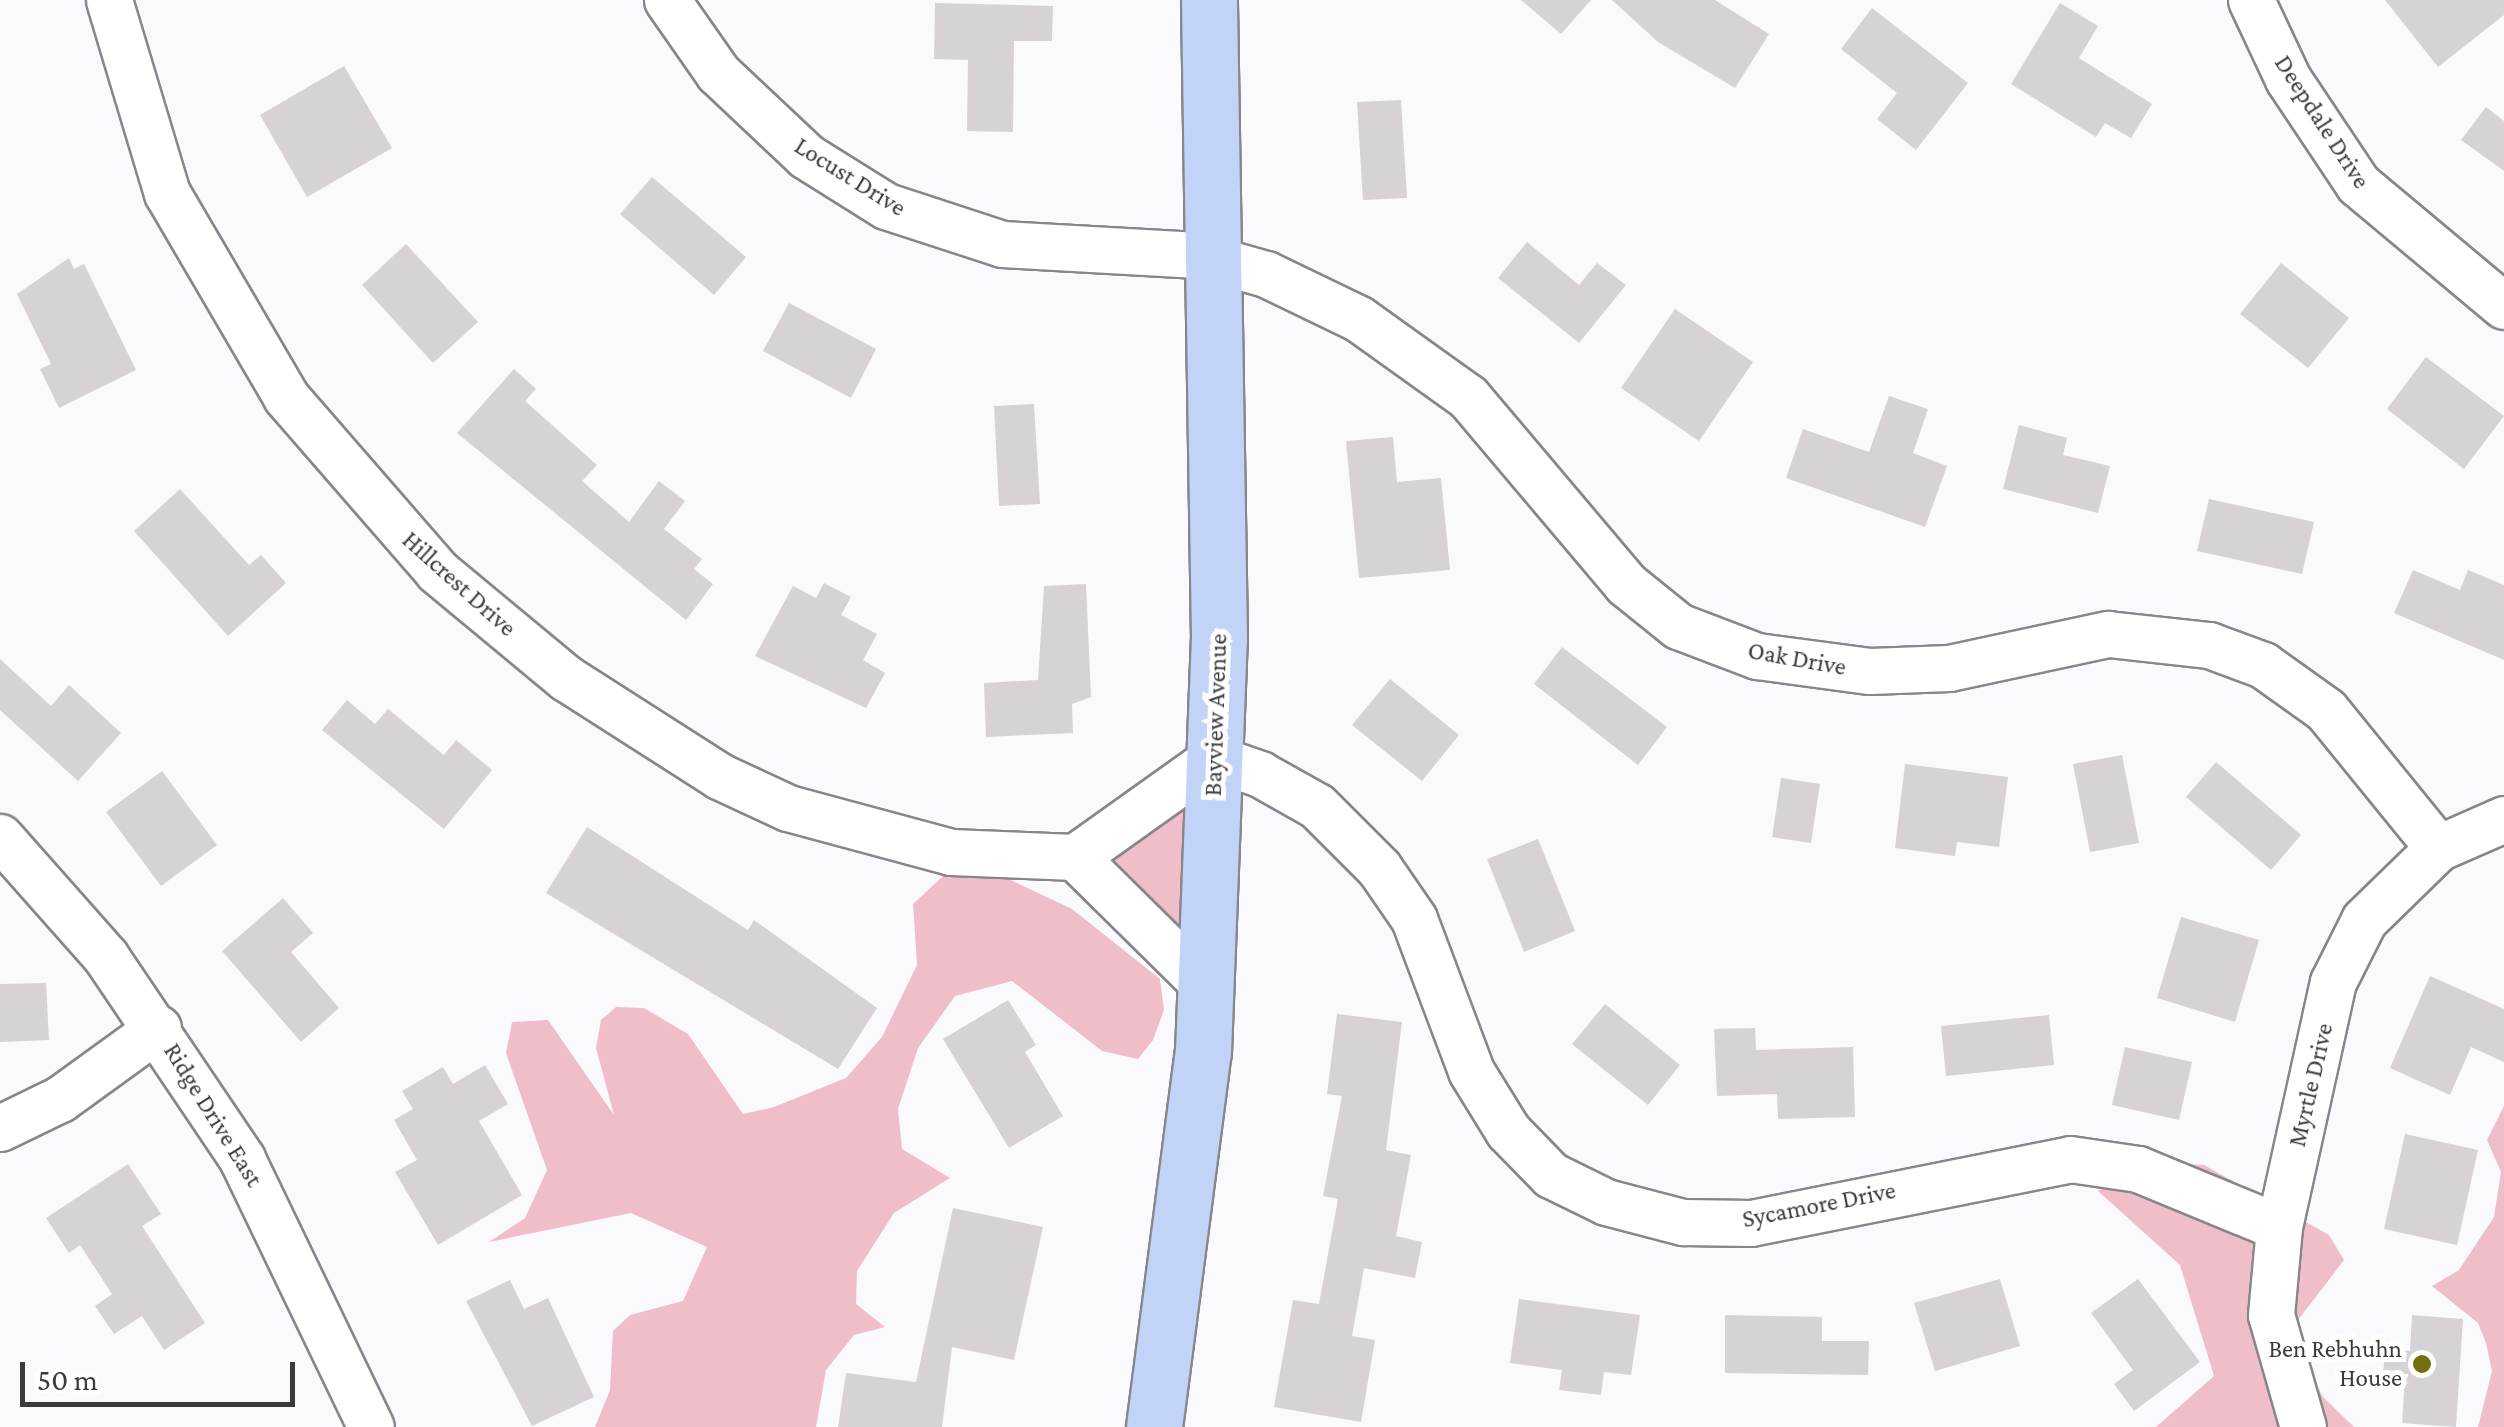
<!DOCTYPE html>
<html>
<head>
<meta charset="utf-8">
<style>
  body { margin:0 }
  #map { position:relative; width:2504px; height:1427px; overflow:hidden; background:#faf9fd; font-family:"Crimson Pro",serif }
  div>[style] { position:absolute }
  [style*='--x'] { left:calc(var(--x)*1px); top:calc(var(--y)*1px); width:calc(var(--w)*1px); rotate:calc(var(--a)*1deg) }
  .green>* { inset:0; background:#efbec8 }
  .building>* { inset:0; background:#d6d2d5 }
  .roads { filter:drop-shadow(2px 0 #87868a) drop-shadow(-2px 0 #87868a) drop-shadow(0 2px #87868a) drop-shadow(0 -2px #87868a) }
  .minor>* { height:45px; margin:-22.5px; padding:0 22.5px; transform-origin:22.5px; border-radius:22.5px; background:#fff }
  .major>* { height:55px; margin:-27.5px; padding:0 27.5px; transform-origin:27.5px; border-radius:27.5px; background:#c1d3f6 }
  .dots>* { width:28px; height:28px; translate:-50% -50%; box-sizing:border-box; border:5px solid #fff; border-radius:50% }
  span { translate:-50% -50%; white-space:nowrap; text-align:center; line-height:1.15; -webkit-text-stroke:10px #fff; paint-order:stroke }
  .street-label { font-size:25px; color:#3b3b3d }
  .poi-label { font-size:25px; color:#3b3b3d }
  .right { translate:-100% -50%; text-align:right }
  .scale { position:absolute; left:20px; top:1362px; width:275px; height:45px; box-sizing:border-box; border:5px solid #3b3b3d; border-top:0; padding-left:12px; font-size:30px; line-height:35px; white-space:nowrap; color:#3b3b3d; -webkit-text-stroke:8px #fff; paint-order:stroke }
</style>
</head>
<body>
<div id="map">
  <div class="green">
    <i style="clip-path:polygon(1207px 773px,1199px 971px,1084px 857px)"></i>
    <i style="clip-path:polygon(953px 867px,983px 867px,1072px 909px,1160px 979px,1164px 1010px,1153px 1040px,1138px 1059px,1102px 1051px,1012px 981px,955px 996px,918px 1048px,898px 1109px,902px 1149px,950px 1178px,894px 1213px,857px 1271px,856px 1304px,885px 1327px,854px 1335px,826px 1370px,816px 1427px,595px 1427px,610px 1390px,613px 1331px,630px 1315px,683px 1301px,707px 1247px,631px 1213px,489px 1242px,525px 1218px,547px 1170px,506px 1053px,512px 1022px,548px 1020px,614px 1115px,596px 1048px,601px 1020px,616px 1007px,644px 1008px,688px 1034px,743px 1114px,774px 1107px,846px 1078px,882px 1037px,917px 965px,913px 904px)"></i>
    <i style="clip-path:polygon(2504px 1106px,2504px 1427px,2478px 1427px,2492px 1371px,2486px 1343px,2478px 1323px,2432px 1286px,2459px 1270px,2494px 1217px,2501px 1172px,2487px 1140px)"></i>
    <i style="clip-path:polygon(2152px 1163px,2204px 1165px,2329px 1235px,2344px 1260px,2298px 1320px,2297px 1348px,2323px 1397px,2354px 1427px,2156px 1427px,2214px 1376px,2180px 1265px,2098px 1191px)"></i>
  </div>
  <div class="building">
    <i style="clip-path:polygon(1521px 0,1591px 0,1561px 34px)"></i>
    <i style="clip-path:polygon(1612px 0,1715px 0,1769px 34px,1735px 88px,1658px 42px)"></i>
    <i style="clip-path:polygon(2385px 0,2504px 0,2504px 15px,2438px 67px)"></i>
    <i style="clip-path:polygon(935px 3px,1053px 6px,1052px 41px,1014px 41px,1013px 132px,967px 131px,968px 60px,934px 59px)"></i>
    <i style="clip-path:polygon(2060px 3px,2098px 26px,2079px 58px,2152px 104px,2131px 138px,2105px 123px,2096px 137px,2011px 84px)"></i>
    <i style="clip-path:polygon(1872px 8px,1968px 83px,1916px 150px,1877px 119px,1897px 93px,1841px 49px)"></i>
    <i style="clip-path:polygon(344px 66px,392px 148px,307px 197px,260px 115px)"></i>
    <i style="clip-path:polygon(1401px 100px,1407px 198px,1363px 200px,1357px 102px)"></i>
    <i style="clip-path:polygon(2486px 107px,2504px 121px,2504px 171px,2461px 140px)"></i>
    <i style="clip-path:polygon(652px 177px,746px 257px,714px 295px,620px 214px)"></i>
    <i style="clip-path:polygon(1527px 242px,1579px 285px,1597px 263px,1626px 285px,1579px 343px,1498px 278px)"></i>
    <i style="clip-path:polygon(406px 244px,478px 322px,433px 363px,362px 285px)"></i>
    <i style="clip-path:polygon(69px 258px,74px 269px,84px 264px,136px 370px,59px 408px,40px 369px,51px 364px,17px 294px)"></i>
    <i style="clip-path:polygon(2281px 263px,2349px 318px,2308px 368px,2240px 314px)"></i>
    <i style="clip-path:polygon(789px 303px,876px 349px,851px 398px,763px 351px)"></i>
    <i style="clip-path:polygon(1675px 309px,1753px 362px,1699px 441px,1621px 388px)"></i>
    <i style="clip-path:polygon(2426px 357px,2504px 416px,2464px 469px,2387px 409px)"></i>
    <i style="clip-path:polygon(514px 369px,536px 389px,525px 401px,597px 465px,582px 481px,629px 522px,659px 481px,685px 501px,664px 529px,702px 559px,694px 569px,713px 584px,686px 620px,457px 433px)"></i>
    <i style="clip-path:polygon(1889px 396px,1928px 409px,1913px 453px,1947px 466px,1925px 527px,1786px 478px,1803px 429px,1869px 452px)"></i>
    <i style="clip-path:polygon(1034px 404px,1040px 504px,999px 506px,994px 406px)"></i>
    <i style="clip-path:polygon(2019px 425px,2067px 438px,2063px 455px,2110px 466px,2098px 513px,2003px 489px)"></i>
    <i style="clip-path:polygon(1393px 437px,1397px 482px,1441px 478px,1450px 570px,1359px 578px,1346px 441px)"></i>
    <i style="clip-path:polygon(180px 489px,249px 565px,261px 555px,286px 583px,228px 636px,134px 531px)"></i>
    <i style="clip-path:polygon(2209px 499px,2314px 522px,2302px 574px,2197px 551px)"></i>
    <i style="clip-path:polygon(2413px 570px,2460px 590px,2468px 570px,2504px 585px,2504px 660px,2394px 613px)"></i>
    <i style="clip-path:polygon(824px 583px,851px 597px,841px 615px,877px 634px,863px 660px,885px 673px,866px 708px,755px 656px,793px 586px,816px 598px)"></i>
    <i style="clip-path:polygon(1086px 584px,1091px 697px,1072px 704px,1073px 733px,986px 737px,984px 683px,1038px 680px,1044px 586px)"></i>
    <i style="clip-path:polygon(1562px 647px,1667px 727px,1638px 765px,1534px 684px)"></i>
    <i style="clip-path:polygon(0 659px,51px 706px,69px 685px,121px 733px,78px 781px,0 710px)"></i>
    <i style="clip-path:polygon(1390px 679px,1459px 735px,1422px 781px,1352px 725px)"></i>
    <i style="clip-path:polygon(347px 700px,375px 724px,388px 709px,444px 755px,456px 740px,492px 770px,444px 829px,322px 730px)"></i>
    <i style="clip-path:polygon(2122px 755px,2139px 843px,2090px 852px,2073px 764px)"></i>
    <i style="clip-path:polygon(2216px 762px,2301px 835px,2271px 870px,2186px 797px)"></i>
    <i style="clip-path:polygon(1905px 764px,2008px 777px,1999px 847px,1957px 842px,1955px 856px,1895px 848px)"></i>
    <i style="clip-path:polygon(162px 771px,217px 845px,161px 886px,106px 812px)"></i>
    <i style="clip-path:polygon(1781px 778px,1820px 784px,1811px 843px,1772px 837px)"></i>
    <i style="clip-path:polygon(587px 827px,748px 930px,754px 920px,877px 1008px,838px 1069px,546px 893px)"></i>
    <i style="clip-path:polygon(1538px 839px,1575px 931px,1524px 952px,1487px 859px)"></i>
    <i style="clip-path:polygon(283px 898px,313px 933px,291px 952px,339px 1008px,301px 1042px,222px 951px)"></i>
    <i style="clip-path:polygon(2181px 917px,2259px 940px,2235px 1022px,2157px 998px)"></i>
    <i style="clip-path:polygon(2430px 976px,2504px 1009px,2504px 1062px,2471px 1047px,2450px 1095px,2390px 1068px)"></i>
    <i style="clip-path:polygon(46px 983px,49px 1040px,0 1042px,0 984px)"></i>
    <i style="clip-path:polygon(1008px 1000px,1036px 1045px,1025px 1052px,1063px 1116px,1009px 1148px,943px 1039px)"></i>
    <i style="clip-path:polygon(1605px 1004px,1680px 1065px,1648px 1105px,1572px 1044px)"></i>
    <i style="clip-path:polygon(1337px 1014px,1402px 1022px,1386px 1150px,1411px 1155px,1396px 1236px,1422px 1242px,1415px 1278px,1364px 1268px,1352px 1336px,1375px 1340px,1361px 1422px,1274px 1407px,1293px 1300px,1319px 1304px,1338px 1199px,1323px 1196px,1342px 1096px,1327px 1094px)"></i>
    <i style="clip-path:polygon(2049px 1015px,2054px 1065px,1946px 1076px,1941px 1026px)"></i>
    <i style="clip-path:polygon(1755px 1028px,1756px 1050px,1853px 1047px,1855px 1117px,1778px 1119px,1777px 1094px,1717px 1096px,1714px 1029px)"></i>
    <i style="clip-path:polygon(2125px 1047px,2192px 1062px,2179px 1120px,2112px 1105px)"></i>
    <i style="clip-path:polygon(485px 1065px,508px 1104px,479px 1121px,522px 1195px,438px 1245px,395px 1172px,417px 1160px,394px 1120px,413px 1109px,402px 1091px,443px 1067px,453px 1084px)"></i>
    <i style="clip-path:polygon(2405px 1134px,2478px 1150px,2457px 1245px,2384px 1229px)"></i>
    <i style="clip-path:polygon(128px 1164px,161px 1214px,142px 1226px,205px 1323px,164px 1350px,142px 1316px,114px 1334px,95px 1306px,112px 1294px,80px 1245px,69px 1253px,46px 1218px)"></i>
    <i style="clip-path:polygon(953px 1208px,1043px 1227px,1014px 1360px,952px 1347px,942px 1427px,838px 1427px,846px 1373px,916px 1382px)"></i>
    <i style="clip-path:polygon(2000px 1279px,2020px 1346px,1935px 1371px,1914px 1303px)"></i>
    <i style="clip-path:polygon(2138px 1279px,2200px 1362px,2134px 1411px,2114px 1384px,2133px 1370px,2091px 1313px)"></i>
    <i style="clip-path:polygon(510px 1280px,524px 1309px,548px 1298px,594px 1397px,532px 1426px,466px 1301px)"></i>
    <i style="clip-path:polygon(1519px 1299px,1640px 1315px,1631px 1375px,1604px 1372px,1601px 1395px,1559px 1390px,1562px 1370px,1510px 1363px)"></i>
    <i style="clip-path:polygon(1725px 1315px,1822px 1317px,1822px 1341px,1869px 1341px,1868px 1375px,1725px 1373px)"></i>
    <i style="clip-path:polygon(2412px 1315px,2463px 1319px,2456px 1427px,2402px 1423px,2405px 1378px,2383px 1377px,2385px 1349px,2410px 1351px)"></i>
  </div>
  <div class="roads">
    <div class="minor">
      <i style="--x:109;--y:0;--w:202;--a:73.3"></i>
      <i style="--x:167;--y:193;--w:236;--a:59.7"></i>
      <i style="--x:286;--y:397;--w:230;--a:49"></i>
      <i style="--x:437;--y:571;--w:168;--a:39.7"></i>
      <i style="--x:566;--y:678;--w:182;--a:32.6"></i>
      <i style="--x:719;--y:776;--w:76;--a:24.9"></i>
      <i style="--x:788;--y:808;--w:169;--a:15.1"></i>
      <i style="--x:951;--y:852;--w:124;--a:2.3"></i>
      <i style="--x:1075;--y:857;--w:171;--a:-35.5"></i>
      <i style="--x:1214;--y:758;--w:49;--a:19.2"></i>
      <i style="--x:1260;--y:774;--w:65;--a:29.3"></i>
      <i style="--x:1317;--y:806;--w:88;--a:45"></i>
      <i style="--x:1379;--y:868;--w:62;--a:55.5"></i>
      <i style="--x:1414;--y:919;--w:162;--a:69.4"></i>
      <i style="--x:1471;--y:1071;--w:70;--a:58.3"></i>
      <i style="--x:1508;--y:1131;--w:62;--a:45.7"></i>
      <i style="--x:1551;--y:1175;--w:61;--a:26.1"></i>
      <i style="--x:1606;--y:1202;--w:80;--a:14.6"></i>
      <i style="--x:1683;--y:1222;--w:68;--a:0.8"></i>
      <i style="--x:1751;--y:1223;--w:325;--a:-11.3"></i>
      <i style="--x:2070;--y:1159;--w:69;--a:8.4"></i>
      <i style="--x:2138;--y:1169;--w:152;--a:22.4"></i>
      <i style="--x:667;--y:0;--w:89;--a:55.1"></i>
      <i style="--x:718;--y:73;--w:121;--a:43.3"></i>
      <i style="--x:806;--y:156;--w:94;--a:32"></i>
      <i style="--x:886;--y:206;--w:122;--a:18.1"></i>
      <i style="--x:1002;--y:244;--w:196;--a:3.2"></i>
      <i style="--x:1198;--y:255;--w:71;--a:15.6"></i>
      <i style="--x:1266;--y:274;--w:103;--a:25.8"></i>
      <i style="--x:1359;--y:319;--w:134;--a:35.6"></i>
      <i style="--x:1468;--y:397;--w:245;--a:49.8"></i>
      <i style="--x:1626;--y:584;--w:67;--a:38.9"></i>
      <i style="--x:1678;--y:626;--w:85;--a:20.8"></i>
      <i style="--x:1757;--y:656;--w:114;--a:7.6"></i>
      <i style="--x:1870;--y:671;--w:79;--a:-2.2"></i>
      <i style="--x:1949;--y:668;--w:163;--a:-12.1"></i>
      <i style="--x:2108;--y:634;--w:102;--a:6.2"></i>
      <i style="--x:2209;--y:645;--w:58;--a:20.3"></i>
      <i style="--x:2263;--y:665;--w:77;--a:35.5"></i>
      <i style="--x:2326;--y:710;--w:178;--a:50.9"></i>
      <i style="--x:2251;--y:0;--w:87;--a:64.9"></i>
      <i style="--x:2288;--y:79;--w:126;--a:56.3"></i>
      <i style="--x:2358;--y:184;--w:190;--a:39.9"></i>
      <i style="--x:0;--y:837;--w:160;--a:48.5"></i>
      <i style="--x:106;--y:957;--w:244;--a:56"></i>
      <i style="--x:242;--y:1159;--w:297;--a:64.3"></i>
      <i style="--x:1075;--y:857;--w:184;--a:44.6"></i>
      <i style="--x:0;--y:1128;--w:67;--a:-25.8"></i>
      <i style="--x:60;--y:1099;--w:121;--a:-35.9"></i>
      <i style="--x:2303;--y:1427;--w:116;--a:-105.9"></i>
      <i style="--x:2271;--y:1315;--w:88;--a:-84.8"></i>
      <i style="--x:2279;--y:1227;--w:251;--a:-77.6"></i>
      <i style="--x:2333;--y:982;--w:69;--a:-63.4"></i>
      <i style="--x:2364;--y:920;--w:103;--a:-44.2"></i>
      <i style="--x:2438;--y:848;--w:72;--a:-23.7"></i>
    </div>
    <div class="major">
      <i style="--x:1154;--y:1427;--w:378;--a:-82.6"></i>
      <i style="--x:1203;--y:1052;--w:413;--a:-87.8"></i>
      <i style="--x:1219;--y:639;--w:639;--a:-90.9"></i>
    </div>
  </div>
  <div class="dots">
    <i style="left:2422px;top:1364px;background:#756f10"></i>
  </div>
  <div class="street-label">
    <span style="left:2322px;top:122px;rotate:57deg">Deepdale Drive</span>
    <span style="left:850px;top:177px;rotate:32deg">Locust Drive</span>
    <span style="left:459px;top:584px;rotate:42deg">Hillcrest Drive</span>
    <span style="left:1797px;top:659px;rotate:10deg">Oak Drive</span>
    <span style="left:1216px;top:715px;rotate:-88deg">Bayview Avenue</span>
    <span style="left:2311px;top:1085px;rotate:-77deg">Myrtle Drive</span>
    <span style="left:213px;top:1115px;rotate:58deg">Ridge Drive East</span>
    <span style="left:1819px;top:1205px;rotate:-11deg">Sycamore Drive</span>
  </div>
  <div class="poi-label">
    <span class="right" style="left:2402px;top:1364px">Ben Rebhuhn<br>House</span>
  </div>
  <div class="scale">50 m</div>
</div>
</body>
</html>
